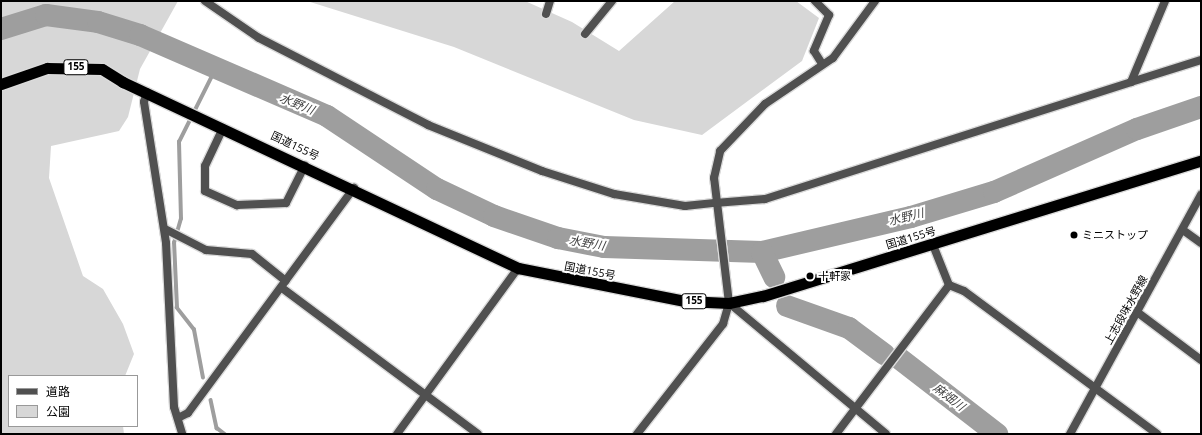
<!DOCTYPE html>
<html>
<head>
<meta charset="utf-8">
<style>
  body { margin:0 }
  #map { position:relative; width:1202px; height:435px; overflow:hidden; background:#fff; font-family:"Open Sans","Noto Sans JP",sans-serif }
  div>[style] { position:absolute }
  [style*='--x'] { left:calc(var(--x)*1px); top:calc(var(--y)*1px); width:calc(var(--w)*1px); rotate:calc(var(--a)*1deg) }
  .green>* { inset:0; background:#d7d7d7 }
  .stream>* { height:3.5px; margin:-1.75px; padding:0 1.75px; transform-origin:1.75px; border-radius:1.75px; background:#9e9e9e }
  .river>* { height:22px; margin:-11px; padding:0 11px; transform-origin:11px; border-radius:11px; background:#9e9e9e }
  .roads { filter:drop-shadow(1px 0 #dbdbdb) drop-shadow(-1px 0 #dbdbdb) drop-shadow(0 1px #dbdbdb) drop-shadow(0 -1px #dbdbdb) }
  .minor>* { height:8px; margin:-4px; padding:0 4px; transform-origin:4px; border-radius:4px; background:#505050 }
  .tertiary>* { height:8px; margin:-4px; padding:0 4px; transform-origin:4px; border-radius:4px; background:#505050 }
  .trunk>* { height:11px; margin:-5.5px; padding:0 5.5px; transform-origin:5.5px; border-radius:5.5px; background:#000 }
  .dots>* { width:11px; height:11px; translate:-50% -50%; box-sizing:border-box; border:2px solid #fff; border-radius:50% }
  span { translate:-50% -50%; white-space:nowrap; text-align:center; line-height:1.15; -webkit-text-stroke:4px #fff; paint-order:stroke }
  .shield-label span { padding:1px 3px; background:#fff; border:1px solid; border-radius:3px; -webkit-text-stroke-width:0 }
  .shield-label { font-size:10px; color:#000; font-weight:700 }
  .street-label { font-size:11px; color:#000 }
  .poi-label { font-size:11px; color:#000 }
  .left { translate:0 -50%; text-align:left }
  .water-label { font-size:12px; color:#3f3f3f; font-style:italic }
  .frame { position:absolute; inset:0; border:2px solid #000; pointer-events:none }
  .legend { position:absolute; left:8px; top:375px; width:130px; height:52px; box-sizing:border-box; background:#fff; border:1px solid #999; margin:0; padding:5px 7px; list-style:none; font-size:12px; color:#000 }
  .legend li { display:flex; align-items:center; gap:8px; height:20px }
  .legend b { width:20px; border:1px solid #999 }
</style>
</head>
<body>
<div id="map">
  <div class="green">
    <i style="clip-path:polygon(1px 1px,178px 1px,140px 69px,128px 117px,119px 131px,51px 146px,49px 178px,83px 276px,103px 289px,123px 324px,134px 354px,125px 376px,9px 376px,9px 426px,123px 426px,124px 434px,1px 434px)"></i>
    <i style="clip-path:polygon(307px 1px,525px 1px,572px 22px,619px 51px,675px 1px,796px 1px,819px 18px,802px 61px,702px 135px,634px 120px,454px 47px)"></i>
  </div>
  <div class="stream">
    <i style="--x:203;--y:378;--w:49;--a:-100.6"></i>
    <i style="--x:194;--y:330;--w:28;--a:-128"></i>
    <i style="--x:177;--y:308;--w:65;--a:-92.6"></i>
    <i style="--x:174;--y:243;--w:25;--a:-74"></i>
    <i style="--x:181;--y:219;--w:77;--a:-91.5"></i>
    <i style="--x:179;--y:142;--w:83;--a:-63.4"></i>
    <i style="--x:211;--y:400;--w:29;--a:78"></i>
    <i style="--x:217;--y:428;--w:10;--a:37"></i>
  </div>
  <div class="river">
    <i style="--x:1;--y:29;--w:47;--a:-17.3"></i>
    <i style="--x:46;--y:15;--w:52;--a:7.7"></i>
    <i style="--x:98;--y:22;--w:44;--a:17.2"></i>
    <i style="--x:140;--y:35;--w:204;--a:23.4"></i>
    <i style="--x:327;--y:116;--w:132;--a:33.6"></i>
    <i style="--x:437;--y:189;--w:63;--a:25.3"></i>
    <i style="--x:494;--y:216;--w:68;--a:19"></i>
    <i style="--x:558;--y:238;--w:47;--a:11.1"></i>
    <i style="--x:604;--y:247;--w:158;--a:1.8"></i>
    <i style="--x:762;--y:252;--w:153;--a:-13.2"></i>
    <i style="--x:911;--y:217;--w:87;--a:-16.8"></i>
    <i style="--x:994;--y:192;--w:156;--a:-23.8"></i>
    <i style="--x:1137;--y:129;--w:68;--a:-19"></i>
    <i style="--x:762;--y:252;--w:28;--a:64"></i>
    <i style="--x:787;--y:306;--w:66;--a:19.5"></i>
    <i style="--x:849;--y:328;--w:44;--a:36.6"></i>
    <i style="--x:900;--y:359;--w:123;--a:37.7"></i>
  </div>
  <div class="roads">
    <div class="minor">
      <i style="--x:205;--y:1;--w:65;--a:34.4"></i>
      <i style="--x:259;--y:38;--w:190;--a:27.2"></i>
      <i style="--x:428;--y:125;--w:123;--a:22"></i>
      <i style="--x:542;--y:171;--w:76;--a:17.7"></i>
      <i style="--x:614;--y:194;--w:72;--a:9.6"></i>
      <i style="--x:685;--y:206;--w:30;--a:-6"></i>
      <i style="--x:815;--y:1;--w:20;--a:45"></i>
      <i style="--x:829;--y:15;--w:39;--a:113"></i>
      <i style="--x:814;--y:51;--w:15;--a:58"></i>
      <i style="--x:546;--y:14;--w:14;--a:-73"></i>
      <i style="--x:585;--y:34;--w:43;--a:-50.7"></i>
      <i style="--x:1131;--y:82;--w:88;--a:-67.2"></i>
      <i style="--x:1131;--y:82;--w:73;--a:-17.4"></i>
      <i style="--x:147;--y:92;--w:10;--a:107"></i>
      <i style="--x:144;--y:102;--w:143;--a:81.1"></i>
      <i style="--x:166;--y:243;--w:164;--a:87.2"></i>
      <i style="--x:174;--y:407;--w:28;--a:73"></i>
      <i style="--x:223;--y:128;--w:42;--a:115.3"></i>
      <i style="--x:205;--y:166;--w:25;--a:90"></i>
      <i style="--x:205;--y:191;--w:35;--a:24"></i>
      <i style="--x:237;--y:205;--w:49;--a:-2.3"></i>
      <i style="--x:286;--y:203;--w:42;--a:-63.4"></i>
      <i style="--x:165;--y:229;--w:46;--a:27.1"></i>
      <i style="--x:206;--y:250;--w:46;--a:5"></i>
      <i style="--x:252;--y:254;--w:43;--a:38.5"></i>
      <i style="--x:1183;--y:230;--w:22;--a:36"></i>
      <i style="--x:933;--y:245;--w:43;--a:68.2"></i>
      <i style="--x:949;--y:285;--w:16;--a:22"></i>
      <i style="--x:964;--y:291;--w:240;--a:36.5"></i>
      <i style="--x:282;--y:288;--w:244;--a:36.7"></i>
      <i style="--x:729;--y:303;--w:204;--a:39.8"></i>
      <i style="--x:178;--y:418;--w:11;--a:-27"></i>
      <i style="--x:188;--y:413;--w:280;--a:-53.6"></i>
      <i style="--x:397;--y:434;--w:205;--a:-53.9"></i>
      <i style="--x:637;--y:434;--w:140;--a:-52"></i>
      <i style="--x:723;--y:324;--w:22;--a:-74"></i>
      <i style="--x:729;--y:303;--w:126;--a:-96.8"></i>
      <i style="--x:714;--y:178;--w:28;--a:-77"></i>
      <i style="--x:720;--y:151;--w:65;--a:-46.2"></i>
      <i style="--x:765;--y:104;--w:82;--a:-34.1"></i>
      <i style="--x:833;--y:58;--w:71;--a:-53.6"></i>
      <i style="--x:836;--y:434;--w:187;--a:-52.8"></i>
    </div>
    <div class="tertiary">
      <i style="--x:715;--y:203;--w:50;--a:-4.6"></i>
      <i style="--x:765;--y:199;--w:384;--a:-17.7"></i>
      <i style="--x:1137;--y:312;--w:80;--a:36.9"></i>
      <i style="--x:1070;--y:434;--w:273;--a:-61.3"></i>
    </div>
    <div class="trunk">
      <i style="--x:1;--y:84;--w:49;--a:-19.2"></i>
      <i style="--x:47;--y:68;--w:55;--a:1"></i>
      <i style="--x:102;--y:69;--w:25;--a:32"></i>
      <i style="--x:123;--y:82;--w:437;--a:25.2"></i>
      <i style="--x:518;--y:268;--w:170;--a:11.2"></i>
      <i style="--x:685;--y:301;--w:44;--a:2.6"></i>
      <i style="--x:729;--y:303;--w:35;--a:-12"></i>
      <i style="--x:763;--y:296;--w:459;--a:-17.2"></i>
    </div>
  </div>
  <div class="dots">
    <i style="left:1074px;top:235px;background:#000"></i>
    <i style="left:810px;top:276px;background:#000"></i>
  </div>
  <div class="shield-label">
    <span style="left:76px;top:67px">155</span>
    <span style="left:694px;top:301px">155</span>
  </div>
  <div class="street-label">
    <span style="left:295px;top:146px;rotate:25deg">国道155号</span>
    <span style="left:911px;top:238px;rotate:-17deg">国道155号</span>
    <span style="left:590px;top:271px;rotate:11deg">国道155号</span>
    <span style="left:1126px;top:310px;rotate:-61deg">上志段味水野線</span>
  </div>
  <div class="poi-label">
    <span class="left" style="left:1082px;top:235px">ミニストップ</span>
    <span class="left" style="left:818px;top:276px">十軒家</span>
  </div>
  <div class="water-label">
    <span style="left:297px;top:104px;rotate:22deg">水野川</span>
    <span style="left:906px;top:217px;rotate:-14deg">水野川</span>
    <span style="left:587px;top:243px;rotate:10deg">水野川</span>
    <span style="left:949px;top:397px;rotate:37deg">麻畑川</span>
  </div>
  <div class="frame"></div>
  <ul class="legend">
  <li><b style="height:5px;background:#505050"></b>道路</li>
  <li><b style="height:11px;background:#d7d7d7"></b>公園</li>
  </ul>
</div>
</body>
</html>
